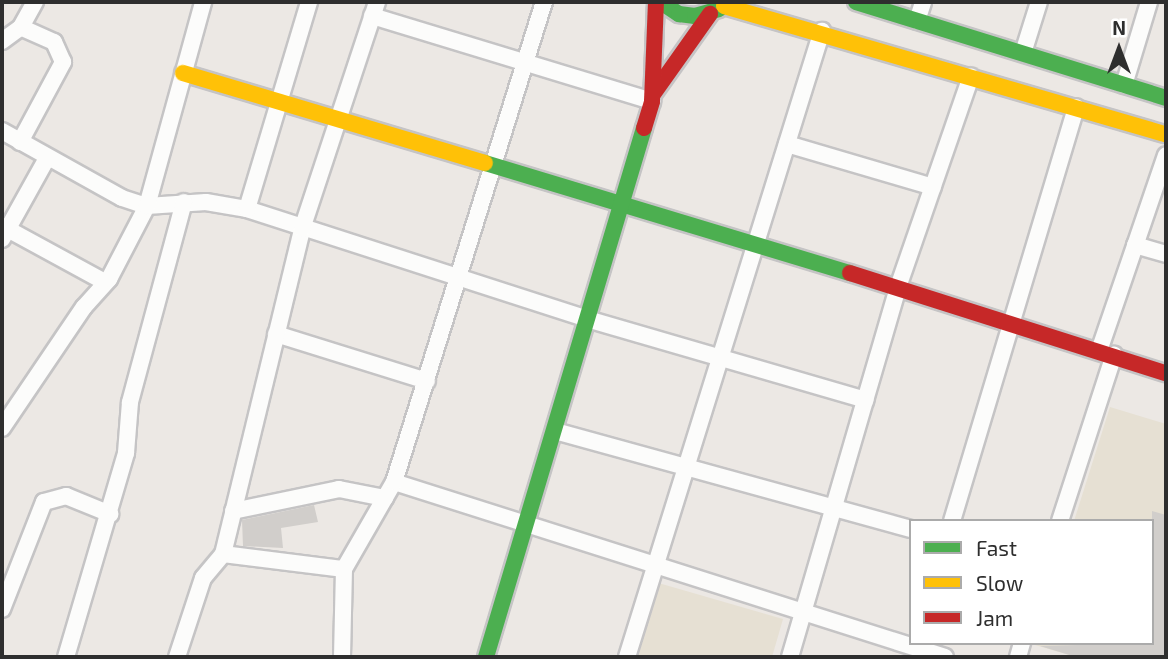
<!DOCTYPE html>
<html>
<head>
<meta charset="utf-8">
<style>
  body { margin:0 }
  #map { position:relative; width:1168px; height:659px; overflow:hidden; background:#ece8e4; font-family:"Exo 2",sans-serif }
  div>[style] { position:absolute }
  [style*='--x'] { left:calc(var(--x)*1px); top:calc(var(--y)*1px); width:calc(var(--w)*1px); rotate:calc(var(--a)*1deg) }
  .education>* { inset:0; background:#e6e0d3 }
  .building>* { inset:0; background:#d1cecb }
  .roads { filter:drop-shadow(2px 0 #c5c4c5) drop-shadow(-2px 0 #c5c4c5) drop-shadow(0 2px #c5c4c5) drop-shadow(0 -2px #c5c4c5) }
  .street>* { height:16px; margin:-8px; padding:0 8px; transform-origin:8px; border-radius:8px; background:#fcfcfb }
  .fast>* { height:16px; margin:-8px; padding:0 8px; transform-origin:8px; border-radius:8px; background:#4caf50 }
  .slow>* { height:16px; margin:-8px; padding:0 8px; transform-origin:8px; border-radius:8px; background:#ffc107 }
  .jam>* { height:16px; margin:-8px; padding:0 8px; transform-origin:8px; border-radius:8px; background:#c62828 }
  span { translate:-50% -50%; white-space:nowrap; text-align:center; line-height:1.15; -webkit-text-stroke:5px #fff; paint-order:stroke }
  .frame { position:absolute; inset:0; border:4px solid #2e2e2e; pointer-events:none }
  .legend { position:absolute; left:909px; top:519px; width:245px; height:126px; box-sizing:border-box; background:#fff; border:2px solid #ababab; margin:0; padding:9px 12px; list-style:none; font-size:21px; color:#2e2e2e }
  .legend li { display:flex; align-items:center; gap:14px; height:35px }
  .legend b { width:35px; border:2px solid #ababab }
  .north { position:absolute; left:1084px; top:14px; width:70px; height:70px; -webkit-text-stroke:5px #fff; paint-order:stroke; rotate:0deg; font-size:19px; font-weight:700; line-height:28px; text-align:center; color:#2e2e2e }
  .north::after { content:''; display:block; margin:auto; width:24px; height:32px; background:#2e2e2e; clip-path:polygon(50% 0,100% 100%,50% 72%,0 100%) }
</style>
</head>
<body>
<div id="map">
  <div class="education">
    <i style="clip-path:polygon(1110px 407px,1166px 424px,1166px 657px,1076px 657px,1035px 645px,1152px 643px,1152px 521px,1074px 521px)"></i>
    <i style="clip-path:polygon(655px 582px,783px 619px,772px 657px,633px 657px)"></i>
  </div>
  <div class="building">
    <i style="clip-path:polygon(314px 505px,318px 522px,281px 528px,283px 548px,243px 546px,242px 520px)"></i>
    <i style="clip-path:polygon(1152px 511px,1166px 515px,1166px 657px,1076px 657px,1040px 646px,1152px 643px)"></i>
  </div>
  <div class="roads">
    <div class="street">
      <i style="--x:372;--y:16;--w:293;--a:16.9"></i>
      <i style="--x:917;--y:21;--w:20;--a:-72"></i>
      <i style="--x:2;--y:41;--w:24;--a:-36"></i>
      <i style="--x:21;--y:27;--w:29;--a:-61"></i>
      <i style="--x:1023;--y:53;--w:53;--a:-72.6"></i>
      <i style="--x:1124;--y:85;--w:87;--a:-73.2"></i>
      <i style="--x:2;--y:131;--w:137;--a:29.2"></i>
      <i style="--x:122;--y:198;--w:26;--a:18"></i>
      <i style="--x:147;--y:206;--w:59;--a:-3.9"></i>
      <i style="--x:206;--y:202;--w:42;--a:9.7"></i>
      <i style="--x:247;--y:209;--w:357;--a:17.9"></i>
      <i style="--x:587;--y:319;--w:290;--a:16.2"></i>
      <i style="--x:20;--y:142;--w:91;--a:-61.7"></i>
      <i style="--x:63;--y:62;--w:22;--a:-114"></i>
      <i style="--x:54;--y:42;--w:36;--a:-156"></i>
      <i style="--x:787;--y:144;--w:152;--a:16.4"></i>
      <i style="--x:247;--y:209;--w:216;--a:-73.3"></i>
      <i style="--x:2;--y:226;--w:115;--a:28.6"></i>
      <i style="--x:2;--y:239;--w:93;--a:-60.9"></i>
      <i style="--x:1135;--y:245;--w:32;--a:16"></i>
      <i style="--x:276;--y:334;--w:158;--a:17.3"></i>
      <i style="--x:1099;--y:351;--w:207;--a:-71.1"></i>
      <i style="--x:2;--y:428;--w:146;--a:-55.9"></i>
      <i style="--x:84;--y:307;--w:38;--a:-48"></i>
      <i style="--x:109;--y:279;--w:82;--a:-62.5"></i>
      <i style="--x:147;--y:206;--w:212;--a:-74.6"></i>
      <i style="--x:555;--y:431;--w:369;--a:15.4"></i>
      <i style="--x:394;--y:482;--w:578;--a:17.62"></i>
      <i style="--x:233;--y:511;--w:108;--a:-11.7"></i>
      <i style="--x:339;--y:489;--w:47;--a:11.1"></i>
      <i style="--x:952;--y:521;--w:432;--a:-73.3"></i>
      <i style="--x:1060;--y:521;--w:175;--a:-72"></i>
      <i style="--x:223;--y:554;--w:122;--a:7.1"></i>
      <i style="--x:2;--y:609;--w:115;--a:-68.6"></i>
      <i style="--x:44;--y:502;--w:23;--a:-15"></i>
      <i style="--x:66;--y:496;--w:48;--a:22.2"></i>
      <i style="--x:66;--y:657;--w:213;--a:-73.6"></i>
      <i style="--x:126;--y:453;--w:51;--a:-85.5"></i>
      <i style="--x:130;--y:402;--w:207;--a:-74.9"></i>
      <i style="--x:177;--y:657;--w:83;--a:-71.8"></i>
      <i style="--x:203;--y:578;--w:31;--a:-50"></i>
      <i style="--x:223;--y:554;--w:334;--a:-76.3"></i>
      <i style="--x:302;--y:229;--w:239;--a:-71.7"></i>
      <i style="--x:342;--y:657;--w:88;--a:-88.7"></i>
      <i style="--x:344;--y:569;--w:100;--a:-60.1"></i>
      <i style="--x:394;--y:482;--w:503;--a:-72.65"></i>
      <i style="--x:627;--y:657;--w:656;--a:-72.7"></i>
      <i style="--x:790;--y:657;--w:382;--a:-73.7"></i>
      <i style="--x:897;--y:290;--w:226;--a:-70.9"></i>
      <i style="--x:1018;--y:657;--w:15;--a:-74"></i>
    </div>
    <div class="fast">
      <i style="--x:661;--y:2;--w:22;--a:34"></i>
      <i style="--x:679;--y:14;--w:16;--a:7"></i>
      <i style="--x:695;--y:16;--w:25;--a:-16"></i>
      <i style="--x:856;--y:2;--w:325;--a:17.2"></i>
      <i style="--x:485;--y:163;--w:381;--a:16.8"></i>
      <i style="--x:486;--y:657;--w:552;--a:-73.37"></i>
    </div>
    <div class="slow">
      <i style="--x:724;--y:6;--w:460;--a:16.2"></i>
      <i style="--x:183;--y:73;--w:315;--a:16.6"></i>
    </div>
    <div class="jam">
      <i style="--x:654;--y:93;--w:97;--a:-54.7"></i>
      <i style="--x:644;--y:128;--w:28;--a:-73"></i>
      <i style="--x:652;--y:101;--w:99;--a:-87.7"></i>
      <i style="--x:850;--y:273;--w:331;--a:17.6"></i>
    </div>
  </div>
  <div class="frame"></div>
  <ul class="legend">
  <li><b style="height:9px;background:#4caf50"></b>Fast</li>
  <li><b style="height:9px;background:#ffc107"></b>Slow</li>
  <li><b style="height:9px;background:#c62828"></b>Jam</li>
  </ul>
  <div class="north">N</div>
</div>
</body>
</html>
